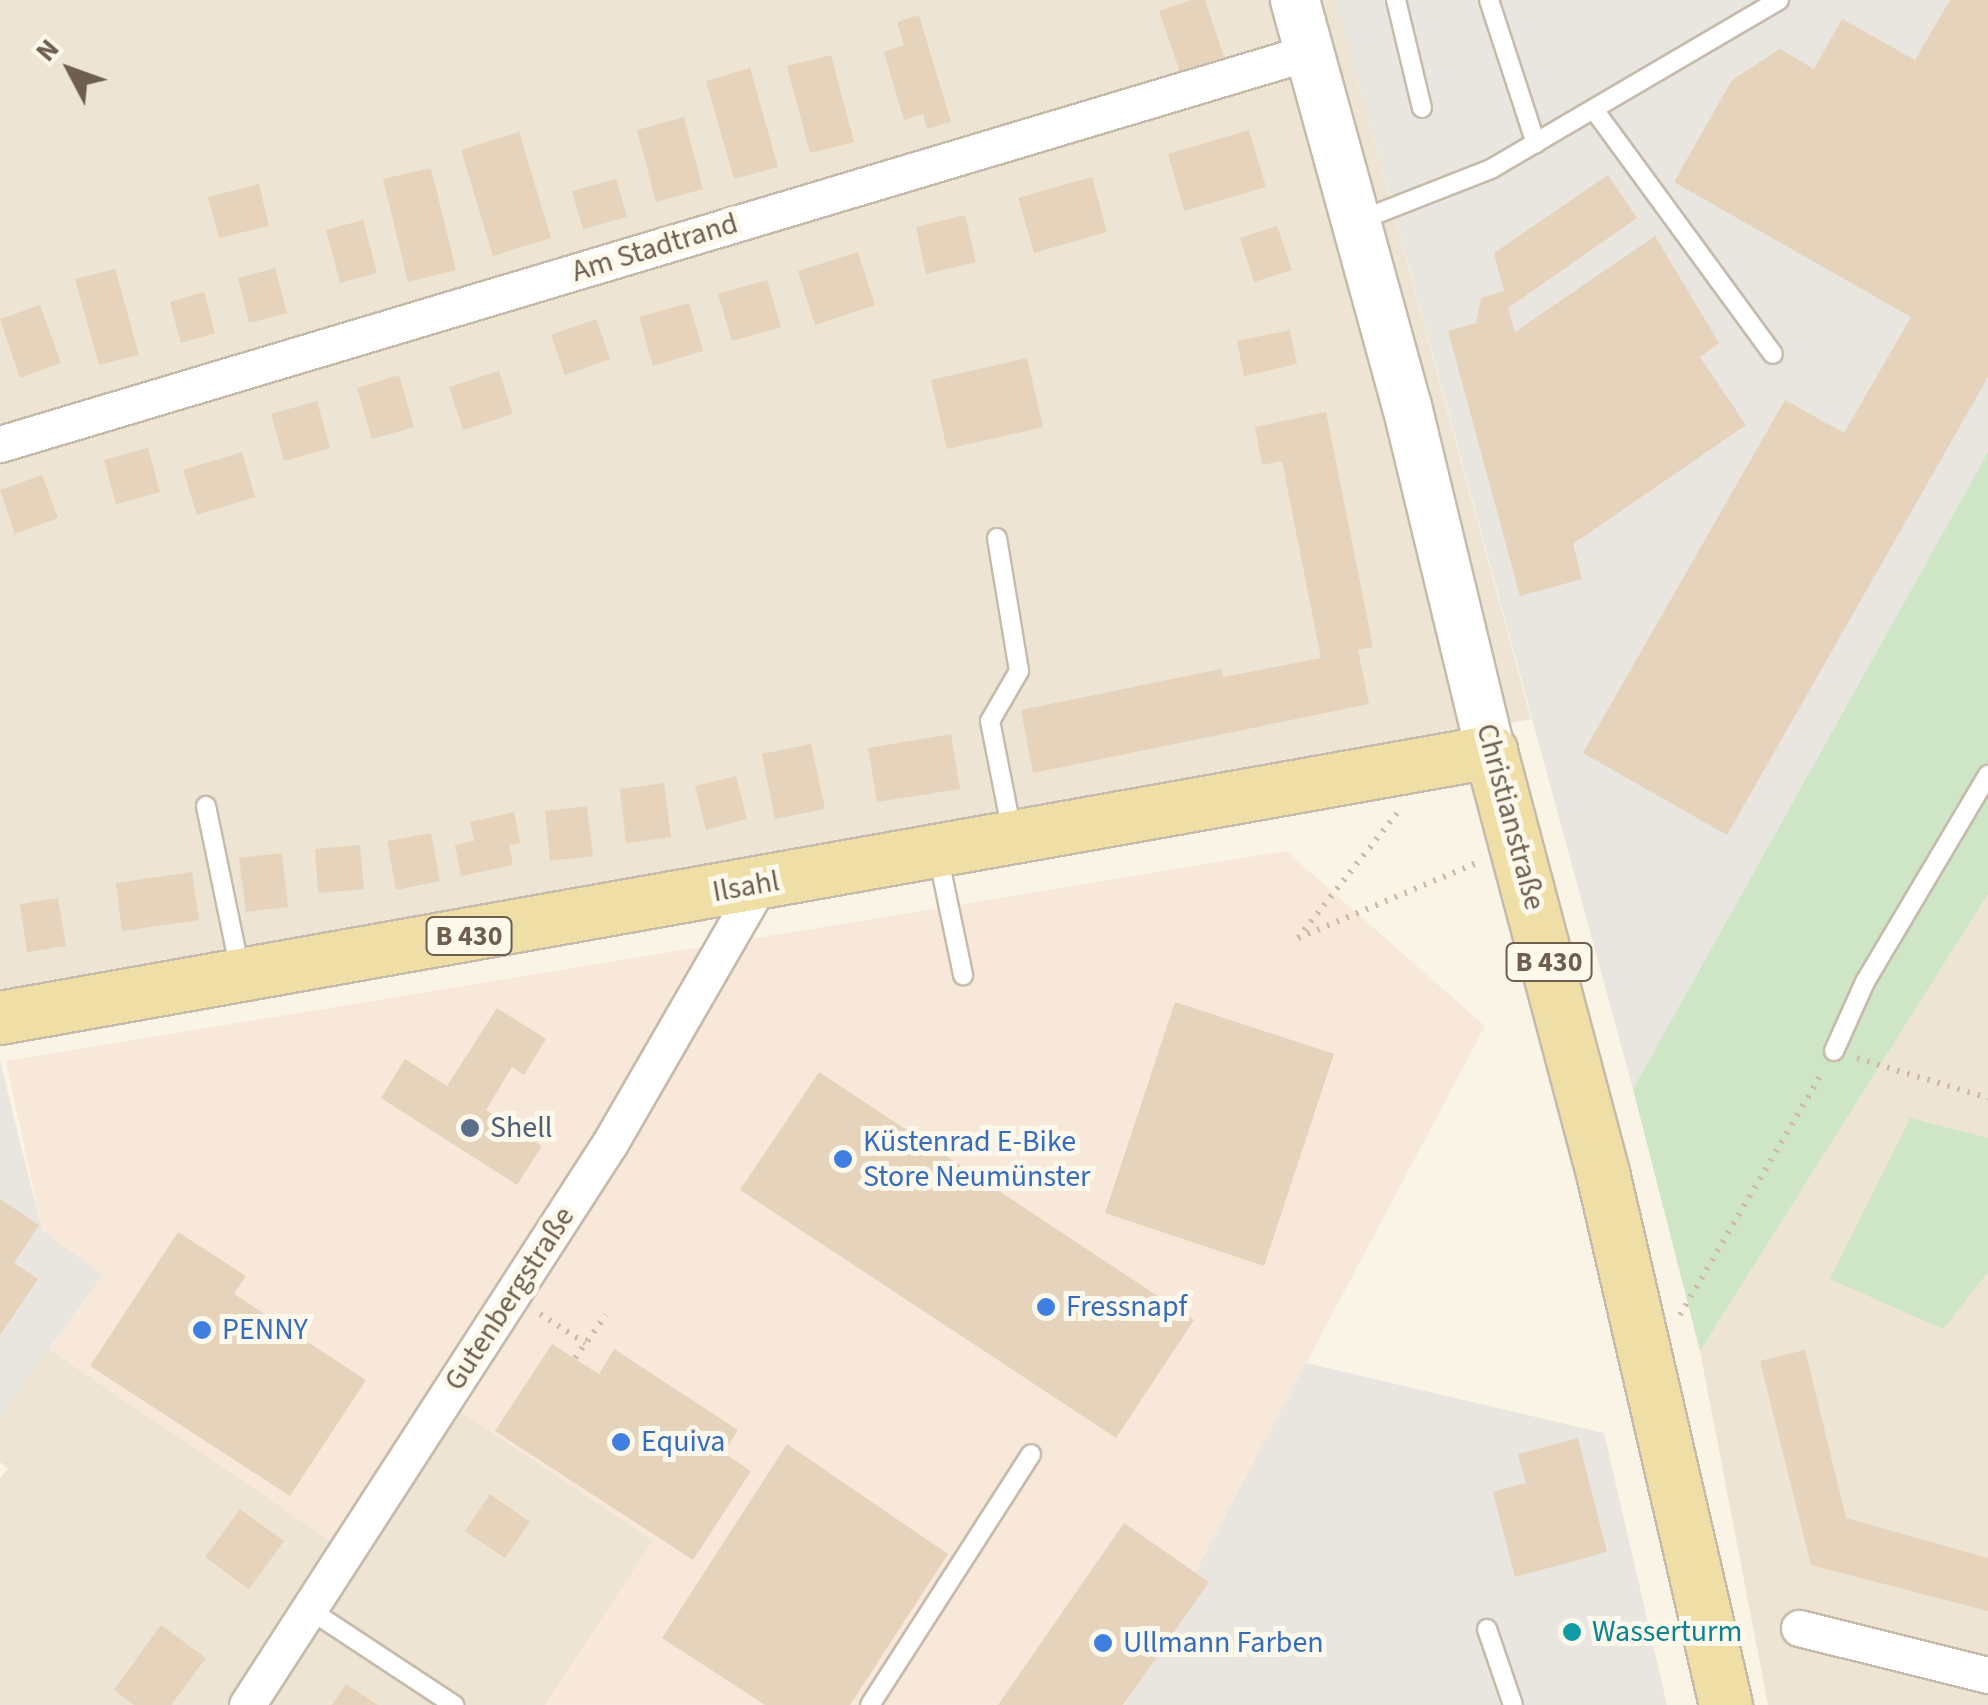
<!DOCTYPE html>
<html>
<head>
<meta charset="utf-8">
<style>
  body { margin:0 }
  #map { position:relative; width:1988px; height:1705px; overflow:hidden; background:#f9f4e5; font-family:"Source Sans 3",sans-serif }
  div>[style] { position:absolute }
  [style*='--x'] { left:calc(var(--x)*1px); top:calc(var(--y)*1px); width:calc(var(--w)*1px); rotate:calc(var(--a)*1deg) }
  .residential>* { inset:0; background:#ede4d3 }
  .commercial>* { inset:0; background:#f8e8da }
  .industrial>* { inset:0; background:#e9e5df }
  .green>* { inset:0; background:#cee5c6 }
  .building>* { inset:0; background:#e6d3bb }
  .path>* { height:6px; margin-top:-3px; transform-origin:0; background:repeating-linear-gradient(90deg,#cfbba4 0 2.5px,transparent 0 10.5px) }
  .roads { filter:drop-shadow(2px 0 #c6bbab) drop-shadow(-2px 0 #c6bbab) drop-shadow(0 2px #c6bbab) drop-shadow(0 -2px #c6bbab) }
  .lane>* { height:18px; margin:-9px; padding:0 9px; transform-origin:9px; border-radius:9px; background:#fff }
  .street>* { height:35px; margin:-17.5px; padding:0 17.5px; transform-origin:17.5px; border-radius:17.5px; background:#fff }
  .secondary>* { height:48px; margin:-24px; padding:0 24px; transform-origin:24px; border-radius:24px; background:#fff }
  .primary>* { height:52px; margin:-26px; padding:0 26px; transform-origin:26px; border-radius:26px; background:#efdfa6 }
  .dots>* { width:28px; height:28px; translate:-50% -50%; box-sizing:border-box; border:5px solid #fcf8eb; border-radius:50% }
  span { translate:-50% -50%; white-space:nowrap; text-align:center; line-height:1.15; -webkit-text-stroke:10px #fcf8eb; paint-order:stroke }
  .shield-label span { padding:2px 8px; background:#fcf8eb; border:2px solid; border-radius:8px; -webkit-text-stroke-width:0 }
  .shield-label { font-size:28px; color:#6e5e4e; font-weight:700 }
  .street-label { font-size:30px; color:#6e5e4e }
  .service-label { font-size:30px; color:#4e5e75 }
  .left { translate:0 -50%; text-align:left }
  .shop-label { font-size:30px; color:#366cbe }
  .culture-label { font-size:30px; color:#0d838f }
  .north { position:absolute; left:20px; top:20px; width:100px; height:100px; -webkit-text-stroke:8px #fcf8eb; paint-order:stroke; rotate:311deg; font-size:28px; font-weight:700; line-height:40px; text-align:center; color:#6e5e4e }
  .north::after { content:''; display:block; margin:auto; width:35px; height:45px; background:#6e5e4e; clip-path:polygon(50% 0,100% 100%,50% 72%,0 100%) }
</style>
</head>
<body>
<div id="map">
  <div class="residential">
    <i style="clip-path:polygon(0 0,1336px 0,1531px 719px,0 989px)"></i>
    <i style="clip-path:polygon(1988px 894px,1988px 1705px,1768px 1705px,1700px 1351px)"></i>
    <i style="clip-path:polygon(49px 1349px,339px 1546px,437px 1395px,654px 1541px,545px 1705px,0 1705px,0 1478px,8px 1469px,0 1462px,0 1417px)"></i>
  </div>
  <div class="commercial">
    <i style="clip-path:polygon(1286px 851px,1485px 1026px,1125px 1705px,545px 1705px,653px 1540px,437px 1396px,339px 1547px,50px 1349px,103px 1275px,42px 1230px,6px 1061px)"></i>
  </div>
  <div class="industrial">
    <i style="clip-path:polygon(1336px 0,1988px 0,1988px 452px,1633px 1089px)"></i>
    <i style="clip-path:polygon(0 1061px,42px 1230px,103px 1275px,0 1417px)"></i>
    <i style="clip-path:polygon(1306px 1363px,1604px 1433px,1667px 1705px,1125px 1705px)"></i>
  </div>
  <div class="green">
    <i style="clip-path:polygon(1988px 452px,1988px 894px,1700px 1351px,1633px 1089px)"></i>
    <i style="clip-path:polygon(1910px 1118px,1988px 1138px,1988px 1272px,1943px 1329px,1830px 1279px)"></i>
  </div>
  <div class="building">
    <i style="clip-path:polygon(1191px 0,1205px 0,1224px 57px,1180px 72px,1159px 11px)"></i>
    <i style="clip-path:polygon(1950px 0,1988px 0,1988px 377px,1727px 835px,1583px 753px,1785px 400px,1844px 433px,1911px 317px,1674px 182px,1732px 80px,1780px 49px,1814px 69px,1842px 19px,1915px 60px)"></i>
    <i style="clip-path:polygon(919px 15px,951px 122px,927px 129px,923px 114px,904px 120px,884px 52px,904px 45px,897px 22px)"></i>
    <i style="clip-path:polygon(831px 55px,854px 142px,810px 153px,787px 66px)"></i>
    <i style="clip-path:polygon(750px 68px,778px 167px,734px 179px,706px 81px)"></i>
    <i style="clip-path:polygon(684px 117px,703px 189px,656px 202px,637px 130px)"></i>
    <i style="clip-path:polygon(1249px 130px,1266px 187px,1184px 211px,1168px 154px)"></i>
    <i style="clip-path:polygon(519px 132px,551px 238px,493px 256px,461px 150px)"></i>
    <i style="clip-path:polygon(431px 168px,456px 270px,408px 282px,383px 179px)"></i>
    <i style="clip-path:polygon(1608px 175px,1637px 218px,1508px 308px,1515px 332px,1655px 236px,1719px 343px,1700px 357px,1746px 425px,1573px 544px,1582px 579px,1520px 596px,1448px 331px,1476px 323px,1481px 298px,1504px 291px,1494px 253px)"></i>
    <i style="clip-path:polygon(1092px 177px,1107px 232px,1034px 253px,1018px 198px)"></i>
    <i style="clip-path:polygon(616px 179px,627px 217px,583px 229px,572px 191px)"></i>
    <i style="clip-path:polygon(259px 184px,269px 226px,219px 238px,208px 197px)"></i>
    <i style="clip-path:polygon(965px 215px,976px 262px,926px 274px,916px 227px)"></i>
    <i style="clip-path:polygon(363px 220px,377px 273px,340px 283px,326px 230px)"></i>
    <i style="clip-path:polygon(1277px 226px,1292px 270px,1254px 282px,1240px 238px)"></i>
    <i style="clip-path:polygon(858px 252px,875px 305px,815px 325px,798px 271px)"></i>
    <i style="clip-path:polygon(275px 268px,287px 313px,249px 323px,238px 278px)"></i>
    <i style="clip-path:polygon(115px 269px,139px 355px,99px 365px,75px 279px)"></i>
    <i style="clip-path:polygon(767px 280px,781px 327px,732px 341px,718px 294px)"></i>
    <i style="clip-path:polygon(204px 292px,215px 333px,181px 343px,170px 302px)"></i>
    <i style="clip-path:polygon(689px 303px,703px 351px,653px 366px,639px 317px)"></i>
    <i style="clip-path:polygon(40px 305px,61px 363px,20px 378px,0 319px)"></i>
    <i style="clip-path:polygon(596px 319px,610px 359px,565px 375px,551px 335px)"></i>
    <i style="clip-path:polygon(1290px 330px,1297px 364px,1244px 376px,1237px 341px)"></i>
    <i style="clip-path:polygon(1027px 358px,1043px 427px,947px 449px,931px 380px)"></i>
    <i style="clip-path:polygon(499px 371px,513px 414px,463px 430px,449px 387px)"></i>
    <i style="clip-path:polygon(399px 375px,414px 427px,372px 439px,357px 388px)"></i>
    <i style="clip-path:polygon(317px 401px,330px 448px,284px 461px,271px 414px)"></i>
    <i style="clip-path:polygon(1326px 412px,1373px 647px,1358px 650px,1369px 704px,1033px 773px,1021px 710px,1221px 669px,1223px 677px,1321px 658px,1282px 461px,1262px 465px,1255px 427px)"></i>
    <i style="clip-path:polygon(148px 448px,160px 492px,116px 504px,104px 460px)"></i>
    <i style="clip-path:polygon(242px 452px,255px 497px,197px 515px,183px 470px)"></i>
    <i style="clip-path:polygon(42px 475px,58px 518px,15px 534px,0 490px)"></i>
    <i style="clip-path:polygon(951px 734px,960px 789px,877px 802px,868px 748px)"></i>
    <i style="clip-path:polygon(811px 744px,825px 809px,775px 819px,762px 754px)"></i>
    <i style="clip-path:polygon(736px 776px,747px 819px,706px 830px,695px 786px)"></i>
    <i style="clip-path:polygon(664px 783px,671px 837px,626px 843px,620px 789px)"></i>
    <i style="clip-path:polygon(587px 806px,593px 856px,550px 861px,545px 811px)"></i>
    <i style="clip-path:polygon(514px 812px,520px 843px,509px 845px,513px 865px,461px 876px,455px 845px,474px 841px,470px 822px)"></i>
    <i style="clip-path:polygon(431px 833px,440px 881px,396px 890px,387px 841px)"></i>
    <i style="clip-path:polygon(360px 845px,364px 889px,318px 893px,315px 849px)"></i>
    <i style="clip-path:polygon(282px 853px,288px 907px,246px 912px,239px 858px)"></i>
    <i style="clip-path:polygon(192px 872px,199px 920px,122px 931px,116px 883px)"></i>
    <i style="clip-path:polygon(58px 898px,66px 946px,27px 952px,20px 904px)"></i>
    <i style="clip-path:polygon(1175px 1002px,1334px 1054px,1264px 1266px,1105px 1213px)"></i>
    <i style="clip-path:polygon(497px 1008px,546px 1039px,524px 1075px,512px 1067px,486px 1110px,542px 1146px,517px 1185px,381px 1098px,405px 1059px,447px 1086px)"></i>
    <i style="clip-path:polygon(819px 1072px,1194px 1320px,1116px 1438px,740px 1190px)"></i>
    <i style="clip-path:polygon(0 1199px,39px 1225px,14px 1263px,38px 1279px,0 1335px)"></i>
    <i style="clip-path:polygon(178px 1232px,246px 1276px,234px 1294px,366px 1380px,290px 1496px,90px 1366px)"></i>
    <i style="clip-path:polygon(552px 1344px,599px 1374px,614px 1349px,738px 1430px,724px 1453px,751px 1471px,693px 1560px,495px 1431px)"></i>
    <i style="clip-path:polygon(1805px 1350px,1846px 1518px,1988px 1558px,1988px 1611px,1811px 1565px,1760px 1361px)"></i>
    <i style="clip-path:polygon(1578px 1438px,1607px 1552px,1515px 1577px,1493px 1492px,1526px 1483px,1518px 1454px)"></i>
    <i style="clip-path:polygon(787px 1444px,948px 1554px,850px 1705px,765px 1705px,662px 1638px)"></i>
    <i style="clip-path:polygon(490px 1494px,530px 1522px,505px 1558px,465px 1531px)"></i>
    <i style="clip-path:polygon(240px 1509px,284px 1541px,249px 1589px,205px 1557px)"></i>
    <i style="clip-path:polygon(1124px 1523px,1209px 1582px,1123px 1705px,998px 1705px)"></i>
    <i style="clip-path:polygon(161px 1625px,206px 1658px,171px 1705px,134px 1705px,114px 1690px)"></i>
    <i style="clip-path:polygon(346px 1684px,378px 1705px,332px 1705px)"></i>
  </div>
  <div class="path">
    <i style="--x:1397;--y:813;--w:159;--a:128.4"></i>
    <i style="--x:1298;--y:938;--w:193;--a:-22.8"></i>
    <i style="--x:1857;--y:1058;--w:137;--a:17"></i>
    <i style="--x:540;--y:1314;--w:54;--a:32.8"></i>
    <i style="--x:1680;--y:1315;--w:283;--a:-59.6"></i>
    <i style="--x:575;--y:1358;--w:53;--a:-54.2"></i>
  </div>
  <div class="roads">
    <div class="lane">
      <i style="--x:1396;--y:0;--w:111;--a:76.5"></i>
      <i style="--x:1489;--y:0;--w:151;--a:71.9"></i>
      <i style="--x:1595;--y:111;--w:301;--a:53.8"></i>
      <i style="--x:1358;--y:221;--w:143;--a:-21.4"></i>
      <i style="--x:1491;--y:169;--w:334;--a:-30.4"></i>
      <i style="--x:997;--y:538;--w:135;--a:80.6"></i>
      <i style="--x:1019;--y:671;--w:58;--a:120.1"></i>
      <i style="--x:990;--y:721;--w:113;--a:78.8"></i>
      <i style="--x:206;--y:806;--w:167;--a:78.3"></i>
      <i style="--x:938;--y:855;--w:123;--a:78.2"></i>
      <i style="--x:1834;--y:1051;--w:76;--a:-65.8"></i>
      <i style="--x:1865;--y:982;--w:241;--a:-59.3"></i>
      <i style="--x:310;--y:1610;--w:173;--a:33.4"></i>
      <i style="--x:1487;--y:1629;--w:80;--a:71.1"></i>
      <i style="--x:870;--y:1705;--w:298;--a:-57.3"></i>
    </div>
    <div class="street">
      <i style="--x:0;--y:444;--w:1367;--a:-16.66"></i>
      <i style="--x:1799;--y:1628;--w:195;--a:14"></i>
      <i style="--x:247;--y:1705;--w:669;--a:-57.14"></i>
      <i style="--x:610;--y:1143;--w:298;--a:-60"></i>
    </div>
    <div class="secondary">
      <i style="--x:1295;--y:0;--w:421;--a:74.6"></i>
      <i style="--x:1407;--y:406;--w:356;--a:76.4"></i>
    </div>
    <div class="primary">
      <i style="--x:0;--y:1018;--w:1515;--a:-10.12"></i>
      <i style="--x:1491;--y:752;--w:436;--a:75.1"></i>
      <i style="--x:1603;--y:1173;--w:546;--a:76.98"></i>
    </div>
  </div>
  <div class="dots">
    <i style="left:470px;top:1128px;background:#5c6f8a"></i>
    <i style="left:843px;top:1159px;background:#3f7fe0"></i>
    <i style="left:1046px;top:1307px;background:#3f7fe0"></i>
    <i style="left:202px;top:1330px;background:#3f7fe0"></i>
    <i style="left:621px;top:1442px;background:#3f7fe0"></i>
    <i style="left:1572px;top:1632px;background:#0f9aa8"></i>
    <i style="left:1103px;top:1643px;background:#3f7fe0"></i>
  </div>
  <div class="shield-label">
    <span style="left:469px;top:936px">B 430</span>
    <span style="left:1549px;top:962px">B 430</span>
  </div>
  <div class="street-label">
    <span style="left:655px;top:248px;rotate:-17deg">Am Stadtrand</span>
    <span style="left:1510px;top:817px;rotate:75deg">Christianstraße</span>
    <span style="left:746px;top:887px;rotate:-10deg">Ilsahl</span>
    <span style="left:510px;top:1299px;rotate:-57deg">Gutenbergstraße</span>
  </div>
  <div class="service-label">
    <span class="left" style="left:490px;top:1128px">Shell</span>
  </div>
  <div class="shop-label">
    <span class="left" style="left:863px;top:1159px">Küstenrad E-Bike<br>Store Neumünster</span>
    <span class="left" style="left:1066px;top:1307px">Fressnapf</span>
    <span class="left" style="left:222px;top:1330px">PENNY</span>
    <span class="left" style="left:641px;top:1442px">Equiva</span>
    <span class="left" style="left:1123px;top:1643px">Ullmann Farben</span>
  </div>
  <div class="culture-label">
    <span class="left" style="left:1592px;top:1632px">Wasserturm</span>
  </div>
  <div class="north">N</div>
</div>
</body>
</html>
